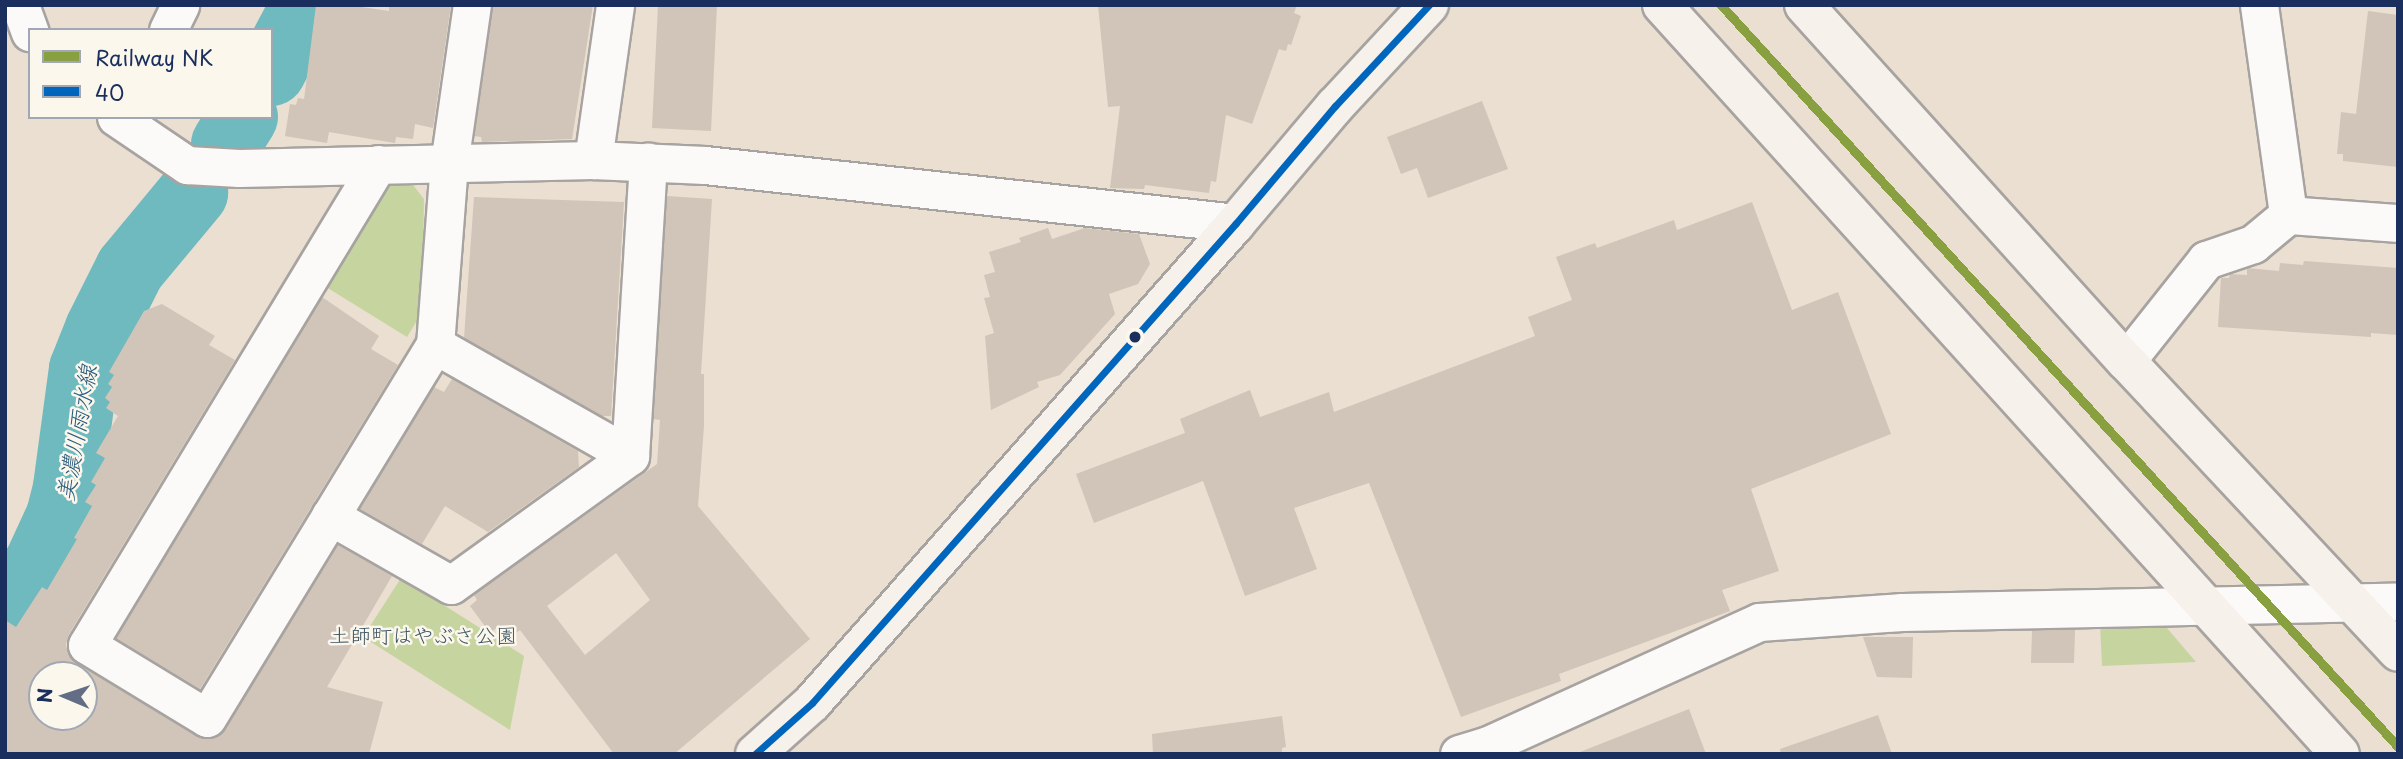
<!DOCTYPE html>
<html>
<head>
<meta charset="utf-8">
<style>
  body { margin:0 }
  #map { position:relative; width:2403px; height:759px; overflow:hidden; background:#eadfd0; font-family:"Playpen Sans","Klee One",sans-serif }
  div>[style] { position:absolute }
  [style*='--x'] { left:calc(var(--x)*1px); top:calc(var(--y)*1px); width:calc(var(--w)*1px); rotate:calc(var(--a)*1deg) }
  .green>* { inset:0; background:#c6d59f }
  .river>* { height:70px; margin:-35px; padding:0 35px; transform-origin:35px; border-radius:35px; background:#6fbabe }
  .building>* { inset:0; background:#d1c4b9 }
  .roads { filter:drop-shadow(2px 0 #a7a3a0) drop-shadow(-2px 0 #a7a3a0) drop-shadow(0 2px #a7a3a0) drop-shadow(0 -2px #a7a3a0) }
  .street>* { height:37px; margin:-18.5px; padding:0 18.5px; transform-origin:18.5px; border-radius:18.5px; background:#fcfaf8 }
  .secondary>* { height:38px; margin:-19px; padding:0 19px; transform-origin:19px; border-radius:19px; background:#f6f1ea }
  .bus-1>* { height:7px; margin:-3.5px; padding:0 3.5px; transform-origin:3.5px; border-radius:3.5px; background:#0065bd }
  .rail-1>* { height:9px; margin:-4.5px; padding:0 4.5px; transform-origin:4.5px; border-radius:4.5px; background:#88a040 }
  .dots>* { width:19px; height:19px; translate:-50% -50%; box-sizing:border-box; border:4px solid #fbf7ec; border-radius:50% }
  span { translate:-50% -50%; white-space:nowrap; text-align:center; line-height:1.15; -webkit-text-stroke:5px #fbf7ec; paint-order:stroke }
  .park-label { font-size:21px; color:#3e5664 }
  .water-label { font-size:23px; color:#265a7d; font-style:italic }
  .frame { position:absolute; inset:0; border:7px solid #1b2f5e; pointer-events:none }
  .legend { position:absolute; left:28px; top:28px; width:245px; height:91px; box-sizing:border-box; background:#fbf7ec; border:2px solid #a1a7b3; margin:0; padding:9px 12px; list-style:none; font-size:21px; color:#1b2f5e }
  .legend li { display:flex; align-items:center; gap:14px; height:35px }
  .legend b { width:35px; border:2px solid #a1a7b3 }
  .north { position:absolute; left:28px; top:661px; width:70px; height:70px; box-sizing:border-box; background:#fbf7ec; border:2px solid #a1a7b3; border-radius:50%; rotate:272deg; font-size:19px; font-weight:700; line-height:28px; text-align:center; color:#1b2f5e }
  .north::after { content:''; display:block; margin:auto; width:24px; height:32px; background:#636d86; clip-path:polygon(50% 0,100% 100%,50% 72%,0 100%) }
</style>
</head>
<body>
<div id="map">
  <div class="green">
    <i style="clip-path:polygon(377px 185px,413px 185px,424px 199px,422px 312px,407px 337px,318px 282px)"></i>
    <i style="clip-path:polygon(401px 578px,524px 656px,510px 730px,363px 637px)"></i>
    <i style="clip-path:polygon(2161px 621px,2196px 662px,2102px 666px,2100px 624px)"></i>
  </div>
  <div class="river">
    <i style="--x:271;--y:71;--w:75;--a:-62.1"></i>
    <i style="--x:226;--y:144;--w:32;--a:-58"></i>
    <i style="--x:5;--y:605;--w:51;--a:-49.8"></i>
    <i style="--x:38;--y:566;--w:55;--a:-65.3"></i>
    <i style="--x:61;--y:516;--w:30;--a:-76"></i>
    <i style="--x:68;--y:487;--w:119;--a:-82.3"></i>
    <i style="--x:84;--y:369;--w:43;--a:-68.2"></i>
    <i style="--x:100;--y:329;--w:67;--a:-63.4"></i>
    <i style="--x:130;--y:269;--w:99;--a:-50.3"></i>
  </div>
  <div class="building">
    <i style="clip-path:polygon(316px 5px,348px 5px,389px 11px,389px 5px,451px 5px,433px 128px,415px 124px,413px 139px,396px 137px,395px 143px,329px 132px,327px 143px,285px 136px,290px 104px,296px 105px,298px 98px,304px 99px)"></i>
    <i style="clip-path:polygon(493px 5px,593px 5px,572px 139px,482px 142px,481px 137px,474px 136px)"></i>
    <i style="clip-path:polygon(658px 5px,717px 5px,711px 131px,652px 128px)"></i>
    <i style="clip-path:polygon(1098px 5px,1297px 5px,1294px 13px,1301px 16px,1291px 45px,1288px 44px,1286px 51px,1279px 49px,1252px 124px,1226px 115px,1216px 182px,1211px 181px,1209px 193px,1145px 185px,1144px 189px,1110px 188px,1120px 106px,1108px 107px)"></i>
    <i style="clip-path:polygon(2368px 11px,2398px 15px,2398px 167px,2343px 161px,2343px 154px,2337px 154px,2341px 112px,2356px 114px)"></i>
    <i style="clip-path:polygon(1482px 101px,1508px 169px,1428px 198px,1417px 168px,1401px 174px,1387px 137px)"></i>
    <i style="clip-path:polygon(evenodd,667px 196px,712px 199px,701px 374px,704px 374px,704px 426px,698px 506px,810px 639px,674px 754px,614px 754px,520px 630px,509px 638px,499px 626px,490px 633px,470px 606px,477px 600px,474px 595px,657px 464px,660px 420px,653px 419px,667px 196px,616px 553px,650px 600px,585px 655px,547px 606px,616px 553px)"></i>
    <i style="clip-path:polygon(474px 197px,624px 202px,611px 416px,601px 416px,464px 338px)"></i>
    <i style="clip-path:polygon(1752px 202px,1792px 310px,1838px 292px,1891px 434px,1751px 489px,1779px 571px,1722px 590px,1730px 611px,1559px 674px,1561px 681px,1461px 717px,1369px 483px,1294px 508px,1317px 569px,1245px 596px,1203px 481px,1094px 523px,1076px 474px,1185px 433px,1180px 419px,1250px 390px,1260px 417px,1329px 392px,1334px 412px,1535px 336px,1528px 317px,1572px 300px,1556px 257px,1595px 243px,1597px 248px,1674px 220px,1677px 230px)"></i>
    <i style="clip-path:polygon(1048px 228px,1052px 239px,1085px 228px,1139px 234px,1150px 264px,1138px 284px,1109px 294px,1115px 314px,1060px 375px,1037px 382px,1039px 387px,991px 410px,985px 336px,994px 333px,984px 298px,990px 297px,984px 275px,995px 272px,989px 252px,1021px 242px,1019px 238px)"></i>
    <i style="clip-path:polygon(2304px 261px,2398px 268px,2398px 335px,2371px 333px,2371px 337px,2218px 327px,2221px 278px,2229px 278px,2230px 274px,2247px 275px,2247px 268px,2279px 271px,2280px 263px,2303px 265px)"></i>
    <i style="clip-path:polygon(322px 297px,379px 336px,371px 349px,398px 365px,200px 689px,116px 638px)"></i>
    <i style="clip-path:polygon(evenodd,162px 304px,215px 336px,209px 345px,235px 360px,69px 634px,66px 644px,68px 654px,76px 663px,196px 736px,206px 739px,216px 737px,225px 729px,338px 545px,392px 576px,327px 687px,383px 702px,369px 754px,5px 754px,5px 620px,16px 627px,42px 587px,47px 590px,77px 539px,74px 538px,92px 506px,85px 502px,96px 485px,91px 482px,105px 458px,96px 453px,118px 416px,106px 408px,110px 402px,105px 398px,112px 387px,108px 384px,114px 375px,109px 372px,144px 311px,162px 304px,42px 675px,84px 675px,84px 717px,42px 717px,42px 675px)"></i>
    <i style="clip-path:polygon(452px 379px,578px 451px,579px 467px,488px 532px,445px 506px,422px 544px,360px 509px,434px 387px,444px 392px)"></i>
    <i style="clip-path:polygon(2032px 630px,2075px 630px,2074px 663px,2031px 663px)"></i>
    <i style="clip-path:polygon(1863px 637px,1913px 637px,1912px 678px,1877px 677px)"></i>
    <i style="clip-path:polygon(1689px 709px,1706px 754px,1581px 754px,1580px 752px)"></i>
    <i style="clip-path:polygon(1878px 715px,1892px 754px,1781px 754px,1780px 749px)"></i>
    <i style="clip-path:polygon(1282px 716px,1286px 747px,1282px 748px,1282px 754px,1153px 754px,1152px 734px)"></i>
  </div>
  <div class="roads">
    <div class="street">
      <i style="--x:20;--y:5;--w:29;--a:70"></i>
      <i style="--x:2259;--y:5;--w:212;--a:82.1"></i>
      <i style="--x:168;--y:30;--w:28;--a:-64"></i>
      <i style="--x:116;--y:117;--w:86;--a:34.1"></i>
      <i style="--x:187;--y:165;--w:52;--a:3.3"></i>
      <i style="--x:239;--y:168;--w:354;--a:-1.3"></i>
      <i style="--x:593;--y:160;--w:112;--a:2.6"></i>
      <i style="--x:705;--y:165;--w:534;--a:6.23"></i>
      <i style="--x:593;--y:160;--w:157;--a:-81.9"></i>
      <i style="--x:378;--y:164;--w:562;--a:121.17"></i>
      <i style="--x:87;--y:645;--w:140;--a:31.3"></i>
      <i style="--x:207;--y:718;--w:437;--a:-58.6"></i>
      <i style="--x:435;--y:345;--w:182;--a:-85.6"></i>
      <i style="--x:449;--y:164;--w:161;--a:-81.8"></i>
      <i style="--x:435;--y:345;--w:224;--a:29.6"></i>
      <i style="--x:2126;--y:361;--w:129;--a:-51.6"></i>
      <i style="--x:2206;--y:260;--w:50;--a:-18.8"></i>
      <i style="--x:2253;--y:244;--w:45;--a:-39.6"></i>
      <i style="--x:2288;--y:215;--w:110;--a:4.2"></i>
      <i style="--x:330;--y:516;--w:139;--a:29.7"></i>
      <i style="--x:451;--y:585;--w:221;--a:-35.8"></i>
      <i style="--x:630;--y:456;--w:295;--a:-86.5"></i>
      <i style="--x:1459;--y:754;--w:30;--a:-17"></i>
      <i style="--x:1488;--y:745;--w:298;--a:-24.4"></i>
      <i style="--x:1759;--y:622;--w:143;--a:-4"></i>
      <i style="--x:1902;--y:612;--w:496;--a:-1.2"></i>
    </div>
    <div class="secondary">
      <i style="--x:1662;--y:5;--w:1010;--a:47.85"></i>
      <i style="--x:1804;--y:5;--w:480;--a:47.9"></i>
      <i style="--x:2126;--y:361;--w:398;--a:46.9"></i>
      <i style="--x:755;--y:754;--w:76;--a:-41.8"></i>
      <i style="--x:812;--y:703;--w:640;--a:-48.54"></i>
      <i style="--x:1236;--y:223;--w:153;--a:-49.8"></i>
      <i style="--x:1335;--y:106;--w:138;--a:-47.1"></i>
    </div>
  </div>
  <div class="bus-1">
    <i style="--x:755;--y:754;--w:76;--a:-41.8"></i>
    <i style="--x:812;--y:703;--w:640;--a:-48.54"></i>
    <i style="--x:1236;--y:223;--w:153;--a:-49.8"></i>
    <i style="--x:1335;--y:106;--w:138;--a:-47.1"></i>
  </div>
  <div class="rail-1">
    <i style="--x:1721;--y:5;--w:1004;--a:47.62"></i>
  </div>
  <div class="dots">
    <i style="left:1135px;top:337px;background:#1b2f5e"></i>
  </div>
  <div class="park-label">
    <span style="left:423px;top:634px">土師町はやぶさ公園</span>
  </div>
  <div class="water-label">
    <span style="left:76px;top:433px;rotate:-80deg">美濃川雨水線</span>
  </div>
  <div class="frame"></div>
  <ul class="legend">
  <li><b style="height:9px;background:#88a040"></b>Railway NK</li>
  <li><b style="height:9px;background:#0065bd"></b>40</li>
  </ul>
  <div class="north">N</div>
</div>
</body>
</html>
